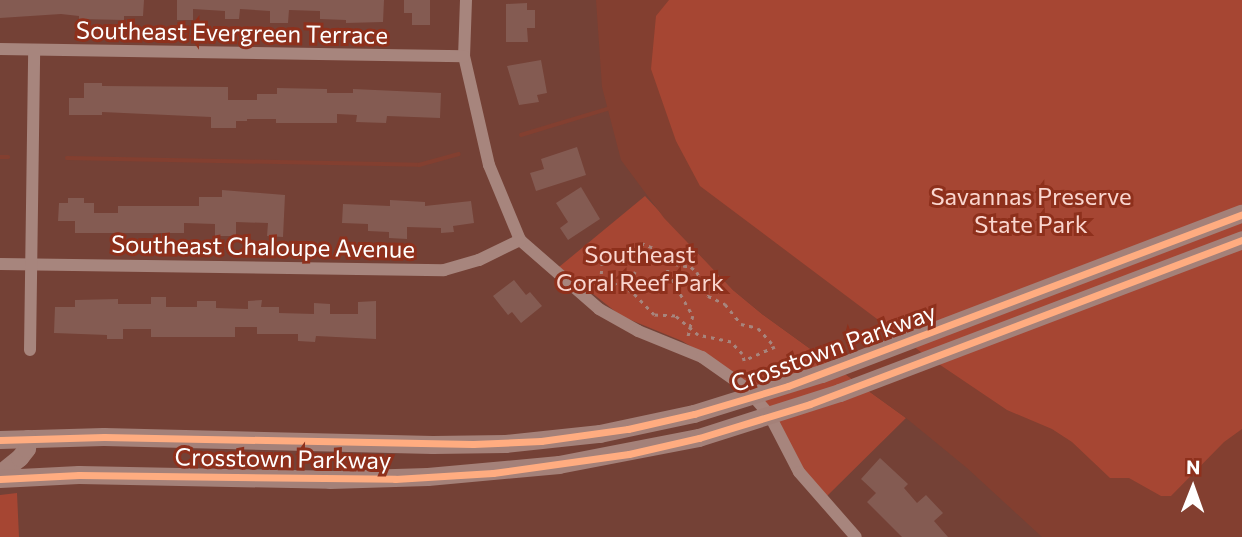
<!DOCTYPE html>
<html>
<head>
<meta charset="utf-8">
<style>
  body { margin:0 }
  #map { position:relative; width:1242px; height:537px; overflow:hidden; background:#744136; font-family:Commissioner,sans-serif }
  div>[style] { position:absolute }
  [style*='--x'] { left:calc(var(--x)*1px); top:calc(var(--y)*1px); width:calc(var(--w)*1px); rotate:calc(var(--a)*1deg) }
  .green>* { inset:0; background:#a64633 }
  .water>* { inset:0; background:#833f30 }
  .stream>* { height:3.5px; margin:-1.75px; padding:0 1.75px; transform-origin:1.75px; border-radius:1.75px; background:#833f30 }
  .building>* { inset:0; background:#845b52 }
  .path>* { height:2.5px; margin-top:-1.25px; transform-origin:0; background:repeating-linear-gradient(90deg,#a7857d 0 3.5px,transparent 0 8.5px) }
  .street>* { height:12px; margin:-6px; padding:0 6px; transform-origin:6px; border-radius:6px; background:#a7857d }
  .secondary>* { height:18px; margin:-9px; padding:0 9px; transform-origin:9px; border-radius:9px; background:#a48179 }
  .secondary-bridge>* { height:18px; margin:-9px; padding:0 9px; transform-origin:9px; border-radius:9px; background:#a48179 }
  .cycleway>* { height:7px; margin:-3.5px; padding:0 3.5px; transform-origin:3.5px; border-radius:3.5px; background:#ffac80 }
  span { translate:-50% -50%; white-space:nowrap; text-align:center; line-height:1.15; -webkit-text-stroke:6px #8e301c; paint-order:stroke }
  .street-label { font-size:24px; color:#fff }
  .park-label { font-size:24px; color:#fad6cf }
  .north { position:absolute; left:1158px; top:453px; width:70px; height:70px; -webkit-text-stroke:5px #8e301c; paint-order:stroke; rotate:1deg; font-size:19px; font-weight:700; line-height:28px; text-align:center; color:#fff }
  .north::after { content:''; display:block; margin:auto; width:24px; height:32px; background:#fff; clip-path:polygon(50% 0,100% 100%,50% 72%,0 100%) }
</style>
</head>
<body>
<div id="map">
  <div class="green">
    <i style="clip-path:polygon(630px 0,1242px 0,1242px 537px,1090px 537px,641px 141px)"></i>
    <i style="clip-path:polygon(645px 196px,733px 290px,762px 314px,906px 418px,826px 497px,812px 483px,764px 403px,740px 376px,682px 341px,621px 316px,559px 267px)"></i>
    <i style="clip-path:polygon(17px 493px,19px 537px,0 537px,0 495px)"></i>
  </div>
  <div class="water">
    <i style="clip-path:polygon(596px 0,669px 0,656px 16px,651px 69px,676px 141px,700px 186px,921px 352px,1007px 410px,1052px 429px,1072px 442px,1110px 478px,1129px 478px,1161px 496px,1171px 496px,1224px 442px,1242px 429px,1242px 537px,1042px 537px,967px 468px,906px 418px,762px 314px,733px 290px,664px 218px,621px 160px,602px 87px)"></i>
  </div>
  <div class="stream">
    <i style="--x:521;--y:135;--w:90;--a:-16.8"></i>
    <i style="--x:0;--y:157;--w:8;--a:0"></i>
    <i style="--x:67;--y:158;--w:352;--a:1.1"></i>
    <i style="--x:419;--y:165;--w:41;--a:-15.4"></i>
  </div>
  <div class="building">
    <i style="clip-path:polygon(0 0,144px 0,143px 16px,124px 16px,124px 20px,79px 19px,79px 16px,61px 14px,0 18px)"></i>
    <i style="clip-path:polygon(177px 0,384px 0,383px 22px,346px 23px,346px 20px,320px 19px,320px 11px,289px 10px,288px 23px,270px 23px,270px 11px,240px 9px,239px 19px,225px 19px,225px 11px,193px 9px,193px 20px,177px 20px)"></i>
    <i style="clip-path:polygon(404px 0,430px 0,430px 25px,412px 25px,412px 13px,404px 13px)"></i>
    <i style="clip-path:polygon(527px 3px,527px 10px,535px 10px,535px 28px,527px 28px,528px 42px,506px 42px,506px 4px)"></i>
    <i style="clip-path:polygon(541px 60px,547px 93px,537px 95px,539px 102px,519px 105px,507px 66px)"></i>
    <i style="clip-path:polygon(84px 83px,102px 83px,102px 86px,228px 87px,228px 100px,257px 100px,257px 94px,277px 94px,277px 88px,327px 89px,327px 93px,353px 93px,353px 89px,441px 93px,440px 118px,387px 116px,386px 123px,356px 122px,357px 115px,337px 114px,337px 123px,276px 123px,276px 119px,247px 119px,247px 121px,236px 121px,236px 128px,211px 128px,211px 117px,102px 112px,102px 115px,69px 115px,69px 98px,84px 98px)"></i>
    <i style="clip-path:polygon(577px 147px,586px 175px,536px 191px,530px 173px,544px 169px,541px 159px)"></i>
    <i style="clip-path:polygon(581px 187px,600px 219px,568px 240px,560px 228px,568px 222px,556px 203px)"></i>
    <i style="clip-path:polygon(222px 190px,285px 195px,283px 237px,267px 236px,268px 223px,236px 222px,236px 236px,215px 236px,215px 224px,184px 223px,184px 233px,75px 233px,75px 221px,58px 221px,59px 203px,68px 203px,68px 198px,84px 198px,84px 203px,94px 203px,94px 213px,118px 213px,118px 206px,199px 206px,199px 197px,222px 197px)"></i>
    <i style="clip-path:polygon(390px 200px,425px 202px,425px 206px,471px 201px,474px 223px,453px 226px,454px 232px,441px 233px,441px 228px,407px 227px,407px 239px,389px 238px,389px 232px,368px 231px,368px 224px,342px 223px,343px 204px,390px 206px)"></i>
    <i style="clip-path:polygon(514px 280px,526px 295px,530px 292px,542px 306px,521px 323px,512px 312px,508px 315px,493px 296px)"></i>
    <i style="clip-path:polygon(151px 297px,166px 297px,166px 307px,197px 307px,197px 301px,216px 301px,216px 308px,248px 309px,248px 301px,262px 300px,261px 307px,279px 307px,279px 313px,314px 314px,314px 303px,330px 304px,330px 314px,358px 314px,358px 302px,376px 301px,376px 339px,316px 336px,315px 342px,298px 341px,298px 334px,257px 334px,257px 327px,235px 327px,235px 337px,151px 337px,151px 329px,123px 329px,123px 339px,107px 339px,107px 335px,54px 333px,55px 307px,75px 307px,75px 300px,118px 299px,118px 304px,151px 304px)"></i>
    <i style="clip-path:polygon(880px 458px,908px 484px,904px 488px,917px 503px,926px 495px,943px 513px,934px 521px,948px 537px,902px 537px,867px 502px,876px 493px,861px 479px)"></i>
  </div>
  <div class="path">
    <i style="--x:641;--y:243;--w:16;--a:22"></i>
    <i style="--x:656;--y:249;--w:24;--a:38"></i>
    <i style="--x:675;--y:264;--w:16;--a:11"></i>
    <i style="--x:691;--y:267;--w:8;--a:40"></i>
    <i style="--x:697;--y:272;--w:26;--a:65"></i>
    <i style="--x:708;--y:296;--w:19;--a:25"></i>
    <i style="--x:725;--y:304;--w:26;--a:51"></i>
    <i style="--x:741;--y:324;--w:17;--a:13"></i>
    <i style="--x:758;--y:328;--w:25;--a:48"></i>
    <i style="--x:775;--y:347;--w:34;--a:156"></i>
    <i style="--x:744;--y:361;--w:7;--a:-106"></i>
    <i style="--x:742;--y:354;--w:16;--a:-133"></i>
    <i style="--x:731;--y:342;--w:34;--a:-168"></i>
    <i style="--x:698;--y:335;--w:30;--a:-140"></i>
    <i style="--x:675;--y:316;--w:21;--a:-177"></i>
    <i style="--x:654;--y:315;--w:32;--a:-134"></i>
    <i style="--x:632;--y:292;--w:29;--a:-155"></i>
    <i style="--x:606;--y:280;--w:8;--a:-130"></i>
    <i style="--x:601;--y:274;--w:12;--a:-85"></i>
    <i style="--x:602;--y:262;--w:23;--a:-18"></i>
    <i style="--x:624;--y:255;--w:21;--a:-35"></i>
    <i style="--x:668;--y:261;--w:11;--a:90"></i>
    <i style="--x:668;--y:272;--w:51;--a:60.4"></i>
    <i style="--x:693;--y:316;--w:22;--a:103"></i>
    <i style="--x:625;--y:289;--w:20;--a:-60"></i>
  </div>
  <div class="street">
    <i style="--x:466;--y:0;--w:56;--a:92"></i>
    <i style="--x:464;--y:56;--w:112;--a:77.1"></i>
    <i style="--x:489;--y:165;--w:81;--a:67.5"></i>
    <i style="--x:520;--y:240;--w:105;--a:41.1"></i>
    <i style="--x:599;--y:309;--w:45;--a:29.4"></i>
    <i style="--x:638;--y:331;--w:69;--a:22.1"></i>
    <i style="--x:702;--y:357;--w:54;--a:35.2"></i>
    <i style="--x:746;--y:388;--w:37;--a:49"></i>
    <i style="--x:770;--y:416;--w:63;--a:62.6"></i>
    <i style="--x:799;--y:472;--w:86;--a:48.8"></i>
    <i style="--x:0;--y:49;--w:464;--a:0.9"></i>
    <i style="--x:0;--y:264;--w:444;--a:0.8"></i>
    <i style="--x:444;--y:270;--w:36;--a:-16"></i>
    <i style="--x:479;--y:260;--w:46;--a:-26"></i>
    <i style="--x:30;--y:350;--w:300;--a:-89.2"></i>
  </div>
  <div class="secondary">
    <i style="--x:0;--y:440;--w:104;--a:-1.7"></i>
    <i style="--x:104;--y:437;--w:329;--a:1.4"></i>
    <i style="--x:433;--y:445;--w:73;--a:-0.8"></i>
    <i style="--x:506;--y:444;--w:95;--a:-6.1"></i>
    <i style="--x:600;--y:434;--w:96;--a:-12"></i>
    <i style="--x:0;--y:474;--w:26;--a:-39"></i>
    <i style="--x:20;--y:458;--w:11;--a:-52"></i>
    <i style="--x:27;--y:449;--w:10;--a:-84"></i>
    <i style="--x:0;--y:479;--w:79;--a:-2.9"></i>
    <i style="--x:79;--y:475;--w:251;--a:1.1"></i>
    <i style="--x:330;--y:480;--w:98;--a:-1.8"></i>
    <i style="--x:428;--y:477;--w:132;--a:-5.2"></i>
    <i style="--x:559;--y:465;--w:143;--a:-10.9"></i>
  </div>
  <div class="secondary-bridge">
    <i style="--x:694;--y:414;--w:134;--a:-17.4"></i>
    <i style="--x:822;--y:374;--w:449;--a:-20.9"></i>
    <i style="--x:699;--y:438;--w:148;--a:-17.7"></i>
    <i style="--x:840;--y:393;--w:430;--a:-20.8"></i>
  </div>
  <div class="cycleway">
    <i style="--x:0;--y:440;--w:104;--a:-1.7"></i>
    <i style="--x:104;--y:437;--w:369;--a:1.1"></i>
    <i style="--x:473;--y:444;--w:68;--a:-2.5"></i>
    <i style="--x:541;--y:441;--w:88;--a:-7.9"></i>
    <i style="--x:628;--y:429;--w:68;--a:-12.8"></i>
    <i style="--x:694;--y:414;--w:98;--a:-16.6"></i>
    <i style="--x:788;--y:386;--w:485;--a:-20.7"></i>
    <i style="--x:0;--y:479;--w:79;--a:-2.9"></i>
    <i style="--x:79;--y:475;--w:316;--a:0.7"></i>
    <i style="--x:395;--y:479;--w:98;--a:-3.5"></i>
    <i style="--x:493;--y:473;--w:137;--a:-8"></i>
    <i style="--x:629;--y:454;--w:72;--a:-12.9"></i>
    <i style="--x:699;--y:438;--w:116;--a:-17"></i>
    <i style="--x:810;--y:404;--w:462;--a:-20.8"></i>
  </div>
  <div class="street-label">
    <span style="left:232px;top:32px;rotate:1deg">Southeast Evergreen Terrace</span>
    <span style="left:263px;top:246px;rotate:1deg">Southeast Chaloupe Avenue</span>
    <span style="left:833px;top:347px;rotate:-20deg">Crosstown Parkway</span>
    <span style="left:283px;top:458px;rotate:1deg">Crosstown Parkway</span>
  </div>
  <div class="park-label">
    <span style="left:1031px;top:210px">Savannas Preserve<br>State Park</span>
    <span style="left:640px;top:268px">Southeast<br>Coral Reef Park</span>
  </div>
  <div class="north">N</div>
</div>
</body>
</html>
